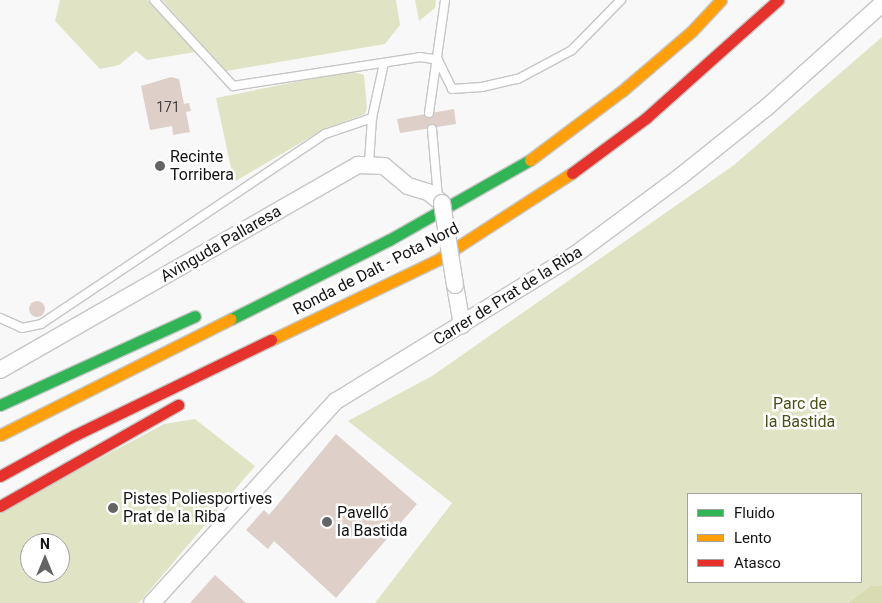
<!DOCTYPE html>
<html>
<head>
<meta charset="utf-8">
<style>
  body { margin:0 }
  #map { position:relative; width:882px; height:603px; overflow:hidden; background:#f8f8f8; font-family:Roboto,sans-serif }
  div>[style] { position:absolute }
  [style*='--x'] { left:calc(var(--x)*1px); top:calc(var(--y)*1px); width:calc(var(--w)*1px); rotate:calc(var(--a)*1deg) }
  .green>* { inset:0; background:#e0e4c5 }
  .forest>* { inset:0; background:#d9dcb3 }
  .building>* { inset:0; background:#ded0c9 }
  .round { border-radius:50% }
  .roads { filter:drop-shadow(1px 0 #c6c6c6) drop-shadow(-1px 0 #c6c6c6) drop-shadow(0 1px #c6c6c6) drop-shadow(0 -1px #c6c6c6) }
  .lane>* { height:8px; margin:-4px; padding:0 4px; transform-origin:4px; border-radius:4px; background:#fefefe }
  .street>* { height:16px; margin:-8px; padding:0 8px; transform-origin:8px; border-radius:8px; background:#fefefe }
  .fast>* { height:11px; margin:-5.5px; padding:0 5.5px; transform-origin:5.5px; border-radius:5.5px; background:#30b455 }
  .slow>* { height:11px; margin:-5.5px; padding:0 5.5px; transform-origin:5.5px; border-radius:5.5px; background:#ff9f0a }
  .jam>* { height:11px; margin:-5.5px; padding:0 5.5px; transform-origin:5.5px; border-radius:5.5px; background:#e5322d }
  .bridges { filter:drop-shadow(1px 0 #c6c6c6) drop-shadow(-1px 0 #c6c6c6) drop-shadow(0 1px #c6c6c6) drop-shadow(0 -1px #c6c6c6) }
  .street-bridge>* { height:16px; margin:-8px; padding:0 8px; transform-origin:8px; border-radius:8px; background:#fefefe }
  .dots>* { width:14px; height:14px; translate:-50% -50%; box-sizing:border-box; border:2px solid #fff; border-radius:50% }
  span { translate:-50% -50%; white-space:nowrap; text-align:center; line-height:1.15; -webkit-text-stroke:5px #fff; paint-order:stroke }
  .number-label { font-size:14px; color:#464342 }
  .number-label span { -webkit-text-stroke-width:0 }
  .poi-label { font-size:16px; color:#141415 }
  .left { translate:0 -50%; text-align:left }
  .street-label { font-size:16px; color:#141415 }
  .park-label { font-size:16px; color:#4c5018 }
  .legend { position:absolute; left:687px; top:493px; width:175px; height:90px; box-sizing:border-box; background:#fff; border:1px solid #a1a1a1; margin:0; padding:6px 9px; list-style:none; font-size:15px; color:#141415 }
  .legend li { display:flex; align-items:center; gap:10px; height:25px }
  .legend b { width:25px; border:1px solid #a1a1a1 }
  .north { position:absolute; left:20px; top:533px; width:50px; height:50px; box-sizing:border-box; background:#fff; border:1px solid #a1a1a1; border-radius:50%; rotate:0deg; font-size:14px; font-weight:700; line-height:20px; text-align:center; color:#141415 }
  .north::after { content:''; display:block; margin:auto; width:18px; height:22px; background:#646464; clip-path:polygon(50% 0,100% 100%,50% 72%,0 100%) }
</style>
</head>
<body>
<div id="map">
  <div class="green">
    <i style="clip-path:polygon(60px 0,147px 0,195px 52px,147px 60px,136px 51px,119px 65px,100px 69px,55px 21px)"></i>
    <i style="clip-path:polygon(162px 0,396px 0,400px 25px,385px 44px,226px 71px)"></i>
    <i style="clip-path:polygon(415px 0,436px 0,435px 8px,419px 21px)"></i>
    <i style="clip-path:polygon(evenodd,882px 37px,882px 585px,870px 586px,848px 603px,375px 603px,452px 503px,348px 421px,432px 376px,734px 165px,882px 37px,688px 494px,861px 494px,861px 582px,688px 582px,688px 494px)"></i>
    <i style="clip-path:polygon(350px 71px,364px 75px,367px 108px,365px 114px,324px 129px,234px 182px,216px 98px)"></i>
    <i style="clip-path:polygon(evenodd,195px 419px,255px 466px,139px 603px,0 603px,0 512px,164px 424px,195px 419px,30px 543px,60px 543px,60px 573px,30px 573px,30px 543px)"></i>
  </div>
  <div class="forest">
    <i style="clip-path:polygon(882px 585px,882px 603px,848px 603px,870px 586px)"></i>
  </div>
  <div class="building">
    <i style="clip-path:polygon(171px 77px,179px 79px,184px 104px,189px 103px,191px 111px,186px 112px,190px 132px,173px 135px,172px 126px,150px 130px,141px 86px)"></i>
    <i style="clip-path:polygon(454px 109px,456px 124px,400px 133px,397px 119px)"></i>
    <i class="round" style="left:29px;top:301px;width:16px;height:16px"></i>
    <i style="clip-path:polygon(336px 434px,417px 504px,336px 598px,274px 541px,268px 549px,246px 530px,264px 510px,269px 515px)"></i>
    <i style="clip-path:polygon(215px 575px,246px 603px,190px 603px)"></i>
  </div>
  <div class="roads">
    <div class="lane">
      <i style="--x:154;--y:0;--w:117;--a:47.4"></i>
      <i style="--x:233;--y:86;--w:189;--a:-8.8"></i>
      <i style="--x:420;--y:57;--w:18;--a:9"></i>
      <i style="--x:438;--y:60;--w:32;--a:64"></i>
      <i style="--x:452;--y:89;--w:30;--a:-4"></i>
      <i style="--x:482;--y:87;--w:37;--a:-13"></i>
      <i style="--x:518;--y:79;--w:61;--a:-28.2"></i>
      <i style="--x:572;--y:50;--w:70;--a:-45.6"></i>
      <i style="--x:429;--y:113;--w:114;--a:-81.9"></i>
      <i style="--x:432;--y:129;--w:68;--a:85"></i>
      <i style="--x:369;--y:163;--w:45;--a:-86.2"></i>
      <i style="--x:372;--y:118;--w:56;--a:-77.7"></i>
      <i style="--x:0;--y:318;--w:24;--a:24"></i>
      <i style="--x:22;--y:328;--w:19;--a:-12"></i>
      <i style="--x:41;--y:324;--w:342;--a:-33.8"></i>
      <i style="--x:325;--y:134;--w:50;--a:-18.8"></i>
    </div>
    <div class="street">
      <i style="--x:455;--y:285;--w:41;--a:80.1"></i>
      <i style="--x:0;--y:370;--w:413;--a:-29.8"></i>
      <i style="--x:358;--y:165;--w:26;--a:2"></i>
      <i style="--x:384;--y:166;--w:31;--a:40"></i>
      <i style="--x:408;--y:186;--w:21;--a:17"></i>
      <i style="--x:428;--y:192;--w:18;--a:38"></i>
      <i style="--x:152;--y:603;--w:273;--a:-47.7"></i>
      <i style="--x:336;--y:401;--w:281;--a:-31.5"></i>
      <i style="--x:576;--y:254;--w:131;--a:-36.6"></i>
      <i style="--x:681;--y:176;--w:109;--a:-38.7"></i>
      <i style="--x:766;--y:108;--w:156;--a:-41.9"></i>
    </div>
    <div class="fast">
      <i style="--x:231;--y:319;--w:177;--a:-26.6"></i>
      <i style="--x:389;--y:240;--w:162;--a:-29.6"></i>
      <i style="--x:0;--y:405;--w:214;--a:-24.5"></i>
    </div>
    <div class="slow">
      <i style="--x:530;--y:160;--w:115;--a:-36.9"></i>
      <i style="--x:622;--y:91;--w:92;--a:-40.6"></i>
      <i style="--x:692;--y:31;--w:42;--a:-46.9"></i>
      <i style="--x:271;--y:340;--w:187;--a:-25.7"></i>
      <i style="--x:439;--y:259;--w:158;--a:-32.9"></i>
      <i style="--x:0;--y:435;--w:258;--a:-26.7"></i>
    </div>
    <div class="jam">
      <i style="--x:572;--y:173;--w:92;--a:-36.6"></i>
      <i style="--x:646;--y:118;--w:177;--a:-41.8"></i>
      <i style="--x:0;--y:476;--w:85;--a:-28.7"></i>
      <i style="--x:75;--y:435;--w:218;--a:-25.9"></i>
      <i style="--x:0;--y:506;--w:205;--a:-29.6"></i>
    </div>
  </div>
  <div class="bridges">
    <div class="street-bridge">
      <i style="--x:442;--y:203;--w:83;--a:81"></i>
    </div>
  </div>
  <div class="dots">
    <i style="left:160px;top:166px;background:#646464"></i>
    <i style="left:113px;top:508px;background:#646464"></i>
    <i style="left:327px;top:522px;background:#646464"></i>
  </div>
  <div class="number-label">
    <span style="left:168px;top:107px">171</span>
  </div>
  <div class="poi-label">
    <span class="left" style="left:170px;top:166px">Recinte<br>Torribera</span>
    <span class="left" style="left:123px;top:508px">Pistes Poliesportives<br>Prat de la Riba</span>
    <span class="left" style="left:337px;top:522px">Pavelló<br>la Bastida</span>
  </div>
  <div class="street-label">
    <span style="left:221px;top:244px;rotate:-30deg">Avinguda Pallaresa</span>
    <span style="left:376px;top:269px;rotate:-27deg">Ronda de Dalt - Pota Nord</span>
    <span style="left:508px;top:296px;rotate:-32deg">Carrer de Prat de la Riba</span>
  </div>
  <div class="park-label">
    <span style="left:800px;top:413px">Parc de<br>la Bastida</span>
  </div>
  <ul class="legend">
  <li><b style="height:6px;background:#30b455"></b>Fluido</li>
  <li><b style="height:6px;background:#ff9f0a"></b>Lento</li>
  <li><b style="height:6px;background:#e5322d"></b>Atasco</li>
  </ul>
  <div class="north">N</div>
</div>
</body>
</html>
